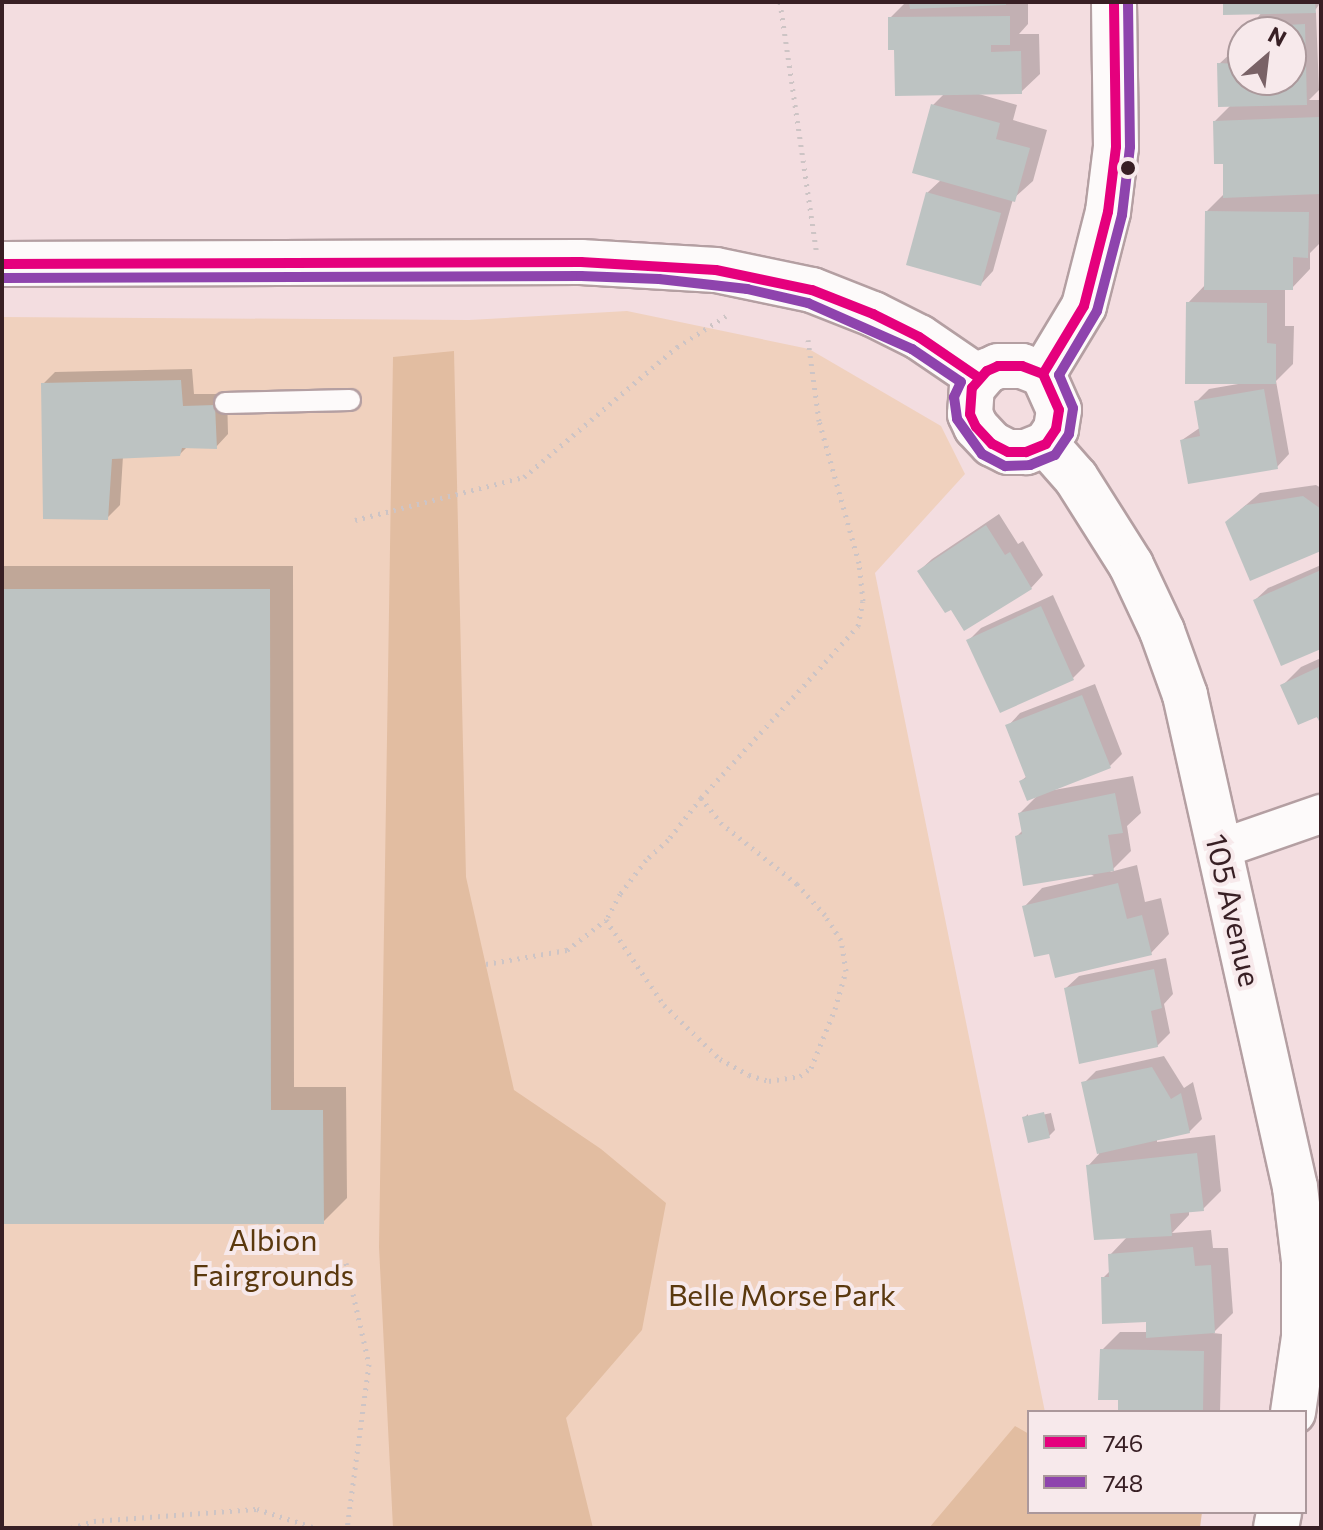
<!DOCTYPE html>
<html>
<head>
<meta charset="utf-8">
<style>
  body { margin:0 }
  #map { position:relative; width:1323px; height:1530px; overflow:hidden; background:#f3dde0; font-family:Commissioner,sans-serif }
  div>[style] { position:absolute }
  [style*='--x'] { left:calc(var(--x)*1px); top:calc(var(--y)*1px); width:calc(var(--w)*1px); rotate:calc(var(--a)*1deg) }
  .green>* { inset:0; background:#f0d1be }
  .forest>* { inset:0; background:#e2bda1 }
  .shadow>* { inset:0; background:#0003 }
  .building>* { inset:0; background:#bdc3c2 }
  .path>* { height:5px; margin-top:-2.5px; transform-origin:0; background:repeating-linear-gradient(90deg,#cdc4c5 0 2px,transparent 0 8px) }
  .roads { filter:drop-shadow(2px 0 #b49fa2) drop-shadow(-2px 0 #b49fa2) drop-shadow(0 2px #b49fa2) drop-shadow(0 -2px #b49fa2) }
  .service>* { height:20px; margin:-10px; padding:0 10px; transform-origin:10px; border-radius:10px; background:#fdfafa }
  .minor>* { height:38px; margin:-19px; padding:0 19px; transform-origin:19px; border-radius:19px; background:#fdfafa }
  .tertiary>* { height:44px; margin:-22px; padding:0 22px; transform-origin:22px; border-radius:22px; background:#fdfafa }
  .bus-1>* { height:10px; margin:-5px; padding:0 5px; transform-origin:5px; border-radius:5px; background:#e5007d }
  .bus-2>* { height:10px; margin:-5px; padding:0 5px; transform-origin:5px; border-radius:5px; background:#8e44ad }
  .dots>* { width:22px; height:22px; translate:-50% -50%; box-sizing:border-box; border:4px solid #f7e9eb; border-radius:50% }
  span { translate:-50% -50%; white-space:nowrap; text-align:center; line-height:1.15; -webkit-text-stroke:8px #f7e9eb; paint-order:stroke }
  .street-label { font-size:30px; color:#381f24 }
  .park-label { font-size:30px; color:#5a380e }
  .frame { position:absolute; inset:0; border:4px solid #381f24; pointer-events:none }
  .legend { position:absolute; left:1027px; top:1410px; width:280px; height:104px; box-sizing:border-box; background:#f7e9eb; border:2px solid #ab989b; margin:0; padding:10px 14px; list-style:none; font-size:24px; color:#381f24 }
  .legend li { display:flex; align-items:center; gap:16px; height:40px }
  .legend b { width:40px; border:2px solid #ab989b }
  .north { position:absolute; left:1227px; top:16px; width:80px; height:80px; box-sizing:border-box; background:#f7e9eb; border:2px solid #ab989b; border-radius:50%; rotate:28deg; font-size:22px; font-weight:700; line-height:32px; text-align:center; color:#381f24 }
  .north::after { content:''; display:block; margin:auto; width:28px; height:36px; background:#796266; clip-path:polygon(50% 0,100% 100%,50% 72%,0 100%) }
</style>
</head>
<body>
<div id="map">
  <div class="green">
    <i style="clip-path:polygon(627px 311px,809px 349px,941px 426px,965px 474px,875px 573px,1045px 1412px,1029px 1412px,1029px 1512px,1166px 1528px,2px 1528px,2px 317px,469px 320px)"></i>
  </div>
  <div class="forest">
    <i style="clip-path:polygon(454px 351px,466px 877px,514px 1090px,601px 1149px,666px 1203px,642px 1330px,566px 1418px,593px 1528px,393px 1528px,379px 1247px,393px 357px)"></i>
    <i style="clip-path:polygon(1015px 1426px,1029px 1434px,1029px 1512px,1202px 1512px,1200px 1528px,929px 1528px)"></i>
  </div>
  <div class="shadow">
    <i style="clip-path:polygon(906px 2px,1028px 2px,1028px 24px,1019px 34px,1039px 34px,1040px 74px,1021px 92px,979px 94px,1017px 105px,1013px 120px,1047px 130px,1033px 181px,1013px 199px,993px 271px,981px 284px,927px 193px,942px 179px,933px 105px,944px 94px,896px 48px,890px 18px)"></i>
    <i style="clip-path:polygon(1225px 2px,1321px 2px,1313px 13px,1316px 13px,1319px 90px,1309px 100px,1321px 100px,1321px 242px,1310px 253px,1310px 269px,1292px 288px,1285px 288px,1285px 326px,1294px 326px,1293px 364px,1276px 381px,1289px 454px,1277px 467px,1182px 440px,1201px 427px,1196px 402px,1209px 389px,1238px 384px,1188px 303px,1206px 284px,1206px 212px,1225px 193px,1224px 161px,1215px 121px,1232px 104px,1219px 64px,1232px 52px,1243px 52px,1243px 80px,1291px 80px,1291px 32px,1246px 32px,1262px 12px)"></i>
    <i style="clip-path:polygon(192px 369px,194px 394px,227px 394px,228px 434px,216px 447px,187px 447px,180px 454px,123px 456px,120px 505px,107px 518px,43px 384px,55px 372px)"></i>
    <i style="clip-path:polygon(1316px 485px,1321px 488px,1321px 548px,1240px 510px,1260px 493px)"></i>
    <i style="clip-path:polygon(999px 514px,1018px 544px,1023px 541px,1043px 575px,1031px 588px,952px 608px,919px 571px,932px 559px)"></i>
    <i style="clip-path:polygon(1321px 565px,1321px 647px,1255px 600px,1268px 588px)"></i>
    <i style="clip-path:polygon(2px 566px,293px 566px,294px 1087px,346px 1087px,347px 1198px,323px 1222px,2px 1222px)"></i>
    <i style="clip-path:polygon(1053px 595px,1085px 666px,1073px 678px,969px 640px,981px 628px)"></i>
    <i style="clip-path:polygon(1321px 658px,1321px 721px,1282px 686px,1301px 667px)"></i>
    <i style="clip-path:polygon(1095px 684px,1122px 754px,1110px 766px,1048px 791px,1133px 776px,1141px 813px,1127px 826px,1131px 851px,1110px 872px,1137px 865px,1145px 902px,1161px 898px,1169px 934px,1151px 953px,1051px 951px,1024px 907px,1042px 888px,1094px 876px,1017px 836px,1023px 830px,1020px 813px,1039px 794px,1021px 781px,1027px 776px,1008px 726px,1020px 713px)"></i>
    <i style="clip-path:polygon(1166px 958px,1173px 994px,1164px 1004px,1170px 1033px,1157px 1046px,1066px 988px,1079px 976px)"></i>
    <i style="clip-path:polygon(1164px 1056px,1184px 1088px,1193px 1082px,1202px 1119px,1189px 1132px,1157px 1139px,1157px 1142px,1215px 1135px,1221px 1191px,1203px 1209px,1189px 1211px,1189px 1215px,1172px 1233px,1211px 1230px,1213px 1248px,1228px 1248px,1233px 1313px,1213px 1333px,1222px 1334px,1220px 1412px,1120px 1412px,1120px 1398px,1102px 1350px,1120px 1332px,1148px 1332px,1148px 1320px,1103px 1278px,1111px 1270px,1110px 1255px,1128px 1236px,1088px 1166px,1099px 1154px,1084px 1083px,1096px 1071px)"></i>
    <i style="clip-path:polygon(1051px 1113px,1055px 1130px,1049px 1136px,1024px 1118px,1028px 1114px,1028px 1118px)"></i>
  </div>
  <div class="building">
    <i style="clip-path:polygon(909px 2px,1006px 2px,1006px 5px,910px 9px)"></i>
    <i style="clip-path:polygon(1223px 2px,1315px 2px,1316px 13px,1223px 15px)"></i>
    <i style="clip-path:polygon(1010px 16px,1010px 45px,991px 45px,991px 52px,1021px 51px,1022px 94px,895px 96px,894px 50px,888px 50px,888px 17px)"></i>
    <i style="clip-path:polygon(1305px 24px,1307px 105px,1218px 107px,1217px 63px,1243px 64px,1243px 80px,1291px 80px,1291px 32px,1244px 32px,1244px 27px)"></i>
    <i style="clip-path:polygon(931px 104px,1000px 123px,996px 139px,1030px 148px,1015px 202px,912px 173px)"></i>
    <i style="clip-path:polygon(1319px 117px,1321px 194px,1223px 198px,1223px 164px,1214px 164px,1213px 121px)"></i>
    <i style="clip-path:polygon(926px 192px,1001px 213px,981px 286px,906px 265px)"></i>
    <i style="clip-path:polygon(1205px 211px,1309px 212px,1308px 258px,1293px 257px,1293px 290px,1204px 290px)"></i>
    <i style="clip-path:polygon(1186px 302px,1267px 303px,1267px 343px,1276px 344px,1276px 384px,1185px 384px)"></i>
    <i style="clip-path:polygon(181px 380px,183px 406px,215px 405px,217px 449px,182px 448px,180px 456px,112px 459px,108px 520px,43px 519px,41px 383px)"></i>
    <i style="clip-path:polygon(1264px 389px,1278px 469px,1188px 484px,1180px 440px,1200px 436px,1194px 401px)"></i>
    <i style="clip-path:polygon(1303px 496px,1321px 509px,1321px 551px,1250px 581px,1225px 522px,1246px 505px)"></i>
    <i style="clip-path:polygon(986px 525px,1005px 555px,1010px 552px,1032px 589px,964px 631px,951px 610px,945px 613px,917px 571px)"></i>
    <i style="clip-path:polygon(1321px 570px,1321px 649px,1281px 666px,1253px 600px)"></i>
    <i style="clip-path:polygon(2px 589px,270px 589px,271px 1110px,323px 1110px,324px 1224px,2px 1224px)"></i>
    <i style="clip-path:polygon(1041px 606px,1074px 680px,1000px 713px,966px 640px)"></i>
    <i style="clip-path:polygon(1321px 666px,1321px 725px,1317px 717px,1298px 725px,1280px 685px)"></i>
    <i style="clip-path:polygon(1082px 695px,1111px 768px,1027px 801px,1019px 781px,1026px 778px,1005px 725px)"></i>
    <i style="clip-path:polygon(1115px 793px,1123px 833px,1108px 835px,1114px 871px,1023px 886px,1015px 836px,1022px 834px,1018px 813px)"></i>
    <i style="clip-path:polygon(1118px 883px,1127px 919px,1142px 915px,1152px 955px,1055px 978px,1049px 954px,1034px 957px,1022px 906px)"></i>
    <i style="clip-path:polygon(1154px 969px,1162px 1008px,1151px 1011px,1158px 1047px,1079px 1064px,1064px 988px)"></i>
    <i style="clip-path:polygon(1152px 1067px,1171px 1099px,1181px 1093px,1190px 1133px,1097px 1154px,1081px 1082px)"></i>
    <i style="clip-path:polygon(1044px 1112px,1050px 1138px,1028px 1143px,1022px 1117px)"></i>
    <i style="clip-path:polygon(1197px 1153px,1204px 1211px,1170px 1214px,1172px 1236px,1094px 1240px,1086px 1165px)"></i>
    <i style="clip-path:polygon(1193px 1247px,1195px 1266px,1211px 1265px,1215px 1333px,1146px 1338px,1146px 1322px,1102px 1324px,1101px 1277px,1109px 1277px,1108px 1254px)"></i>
    <i style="clip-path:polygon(1100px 1349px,1204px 1351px,1203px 1412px,1118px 1412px,1118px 1400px,1098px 1400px)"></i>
  </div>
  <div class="path">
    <i style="--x:780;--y:2;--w:251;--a:81.7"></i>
    <i style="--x:355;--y:520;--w:174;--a:-14.3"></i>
    <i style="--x:524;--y:477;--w:201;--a:-40.4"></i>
    <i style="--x:677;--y:347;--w:58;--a:-32.3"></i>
    <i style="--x:701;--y:798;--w:53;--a:128.2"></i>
    <i style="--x:668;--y:840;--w:30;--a:138"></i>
    <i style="--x:646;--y:860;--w:43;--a:127.4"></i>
    <i style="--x:620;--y:894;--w:30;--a:118"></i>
    <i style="--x:606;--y:920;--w:103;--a:55.7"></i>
    <i style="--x:664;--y:1005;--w:78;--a:44"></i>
    <i style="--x:720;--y:1059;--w:33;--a:29"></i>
    <i style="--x:749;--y:1075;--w:21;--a:17"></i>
    <i style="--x:769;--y:1081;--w:31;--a:-9"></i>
    <i style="--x:800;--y:1076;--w:14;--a:-36"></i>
    <i style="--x:811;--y:1068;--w:64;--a:-67.9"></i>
    <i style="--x:835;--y:1009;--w:40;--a:-74"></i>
    <i style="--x:846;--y:971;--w:31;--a:-99"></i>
    <i style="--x:841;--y:940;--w:30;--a:-123"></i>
    <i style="--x:825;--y:915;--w:42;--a:-132.1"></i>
    <i style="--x:797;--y:884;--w:96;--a:-141.3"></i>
    <i style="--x:722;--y:824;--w:33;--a:-129"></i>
    <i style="--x:701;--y:798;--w:233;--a:-47.6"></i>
    <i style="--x:858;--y:626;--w:25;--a:-79"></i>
    <i style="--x:863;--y:601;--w:38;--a:-96"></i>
    <i style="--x:859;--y:563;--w:148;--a:-105.7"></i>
    <i style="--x:819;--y:421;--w:82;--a:-97.7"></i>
    <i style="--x:486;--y:964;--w:82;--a:-9.8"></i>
    <i style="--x:567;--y:950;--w:49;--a:-37.6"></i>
    <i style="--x:346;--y:1263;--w:104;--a:77.2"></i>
    <i style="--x:369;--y:1364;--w:165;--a:97.6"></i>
    <i style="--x:71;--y:1528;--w:24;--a:-17"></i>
    <i style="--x:94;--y:1521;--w:163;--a:-4.2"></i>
    <i style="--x:257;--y:1509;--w:62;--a:17.9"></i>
  </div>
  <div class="roads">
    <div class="service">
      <i style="--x:225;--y:403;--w:125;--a:-1.4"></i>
    </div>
    <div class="minor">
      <i style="--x:1220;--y:849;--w:107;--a:-19.1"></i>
    </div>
    <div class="tertiary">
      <i style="--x:2;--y:264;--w:579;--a:-0.2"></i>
      <i style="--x:581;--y:262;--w:135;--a:3.4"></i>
      <i style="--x:716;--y:270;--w:98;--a:11.8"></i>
      <i style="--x:812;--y:290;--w:66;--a:21.5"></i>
      <i style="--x:873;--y:314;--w:51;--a:26.6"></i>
      <i style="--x:919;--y:337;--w:73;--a:34.3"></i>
      <i style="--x:998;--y:366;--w:24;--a:0"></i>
      <i style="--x:1022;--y:366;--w:22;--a:21"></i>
      <i style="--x:1043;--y:374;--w:39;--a:66"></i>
      <i style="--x:1059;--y:410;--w:19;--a:99"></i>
      <i style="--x:1056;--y:429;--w:18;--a:124"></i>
      <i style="--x:1046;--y:444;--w:22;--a:158"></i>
      <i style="--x:1026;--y:452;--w:18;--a:180"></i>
      <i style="--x:1008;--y:452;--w:18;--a:-153"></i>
      <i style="--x:992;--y:444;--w:23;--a:-133"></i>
      <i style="--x:976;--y:427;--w:14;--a:-115"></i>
      <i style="--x:970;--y:414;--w:26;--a:-86"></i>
      <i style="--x:972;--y:388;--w:23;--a:-49"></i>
      <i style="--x:987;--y:371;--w:12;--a:-24"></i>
      <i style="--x:1043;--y:374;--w:79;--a:-58.9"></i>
      <i style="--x:1084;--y:306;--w:97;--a:-75.7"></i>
      <i style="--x:1108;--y:212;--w:65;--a:-83"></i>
      <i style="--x:1116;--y:147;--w:145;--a:-90.8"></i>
      <i style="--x:1046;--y:444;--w:45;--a:48.6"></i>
      <i style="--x:1076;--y:478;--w:103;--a:57.7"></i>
      <i style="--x:1131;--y:565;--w:73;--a:64.8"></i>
      <i style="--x:1162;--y:631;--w:68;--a:70.2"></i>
      <i style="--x:1185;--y:695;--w:504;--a:77.4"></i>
      <i style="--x:1295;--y:1187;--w:75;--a:83.1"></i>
      <i style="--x:1304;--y:1261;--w:76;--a:90"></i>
      <i style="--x:1304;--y:1337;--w:76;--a:98.3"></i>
      <i style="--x:1276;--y:1528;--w:16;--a:-79"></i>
    </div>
  </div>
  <div class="bus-1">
    <i style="--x:2;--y:264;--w:579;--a:-0.2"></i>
    <i style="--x:581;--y:262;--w:135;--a:3.4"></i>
    <i style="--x:716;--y:270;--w:98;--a:11.8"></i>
    <i style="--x:812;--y:290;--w:66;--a:21.5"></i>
    <i style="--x:873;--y:314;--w:51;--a:26.6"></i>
    <i style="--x:919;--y:337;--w:73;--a:34.3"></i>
    <i style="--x:998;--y:366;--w:24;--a:0"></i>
    <i style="--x:1022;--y:366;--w:22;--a:21"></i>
    <i style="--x:1043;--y:374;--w:39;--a:66"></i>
    <i style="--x:1059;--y:410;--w:19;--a:99"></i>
    <i style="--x:1056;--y:429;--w:18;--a:124"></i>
    <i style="--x:1046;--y:444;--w:22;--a:158"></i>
    <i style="--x:1026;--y:452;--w:18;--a:180"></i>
    <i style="--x:1008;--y:452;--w:18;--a:-153"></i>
    <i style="--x:992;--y:444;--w:23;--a:-133"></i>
    <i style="--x:976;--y:427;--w:14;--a:-115"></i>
    <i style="--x:970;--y:414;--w:26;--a:-86"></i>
    <i style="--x:972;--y:388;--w:23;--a:-49"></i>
    <i style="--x:987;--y:371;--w:12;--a:-24"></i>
    <i style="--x:1043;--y:374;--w:79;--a:-58.9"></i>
    <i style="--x:1084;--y:306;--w:97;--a:-75.7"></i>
    <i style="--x:1108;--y:212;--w:65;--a:-83"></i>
    <i style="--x:1116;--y:147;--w:145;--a:-90.8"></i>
  </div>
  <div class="bus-2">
    <i style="--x:2;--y:278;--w:579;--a:-0.2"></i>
    <i style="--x:581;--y:276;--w:78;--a:2.2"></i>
    <i style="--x:659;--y:279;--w:89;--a:6.5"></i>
    <i style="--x:747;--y:289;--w:63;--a:12.9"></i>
    <i style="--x:808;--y:303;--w:114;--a:23.9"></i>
    <i style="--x:912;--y:349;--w:59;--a:34"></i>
    <i style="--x:961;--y:382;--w:17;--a:115"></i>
    <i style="--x:954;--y:397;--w:22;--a:82"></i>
    <i style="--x:957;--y:419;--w:43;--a:54.5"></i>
    <i style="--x:982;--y:454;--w:26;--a:28"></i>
    <i style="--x:1005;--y:466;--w:25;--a:-2"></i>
    <i style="--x:1030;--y:465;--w:27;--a:-22"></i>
    <i style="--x:1055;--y:455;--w:25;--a:-56"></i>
    <i style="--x:1069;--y:434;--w:26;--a:-81"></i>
    <i style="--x:1073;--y:408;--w:36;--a:-113"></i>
    <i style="--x:1059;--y:375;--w:74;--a:-59.3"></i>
    <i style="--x:1097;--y:311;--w:99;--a:-75.4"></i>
    <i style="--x:1122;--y:215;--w:68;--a:-83.3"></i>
    <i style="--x:1130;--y:147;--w:145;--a:-90.8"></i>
  </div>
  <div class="dots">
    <i style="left:1128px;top:168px;background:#381f24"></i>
  </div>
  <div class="street-label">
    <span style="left:1234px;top:910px;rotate:77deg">105 Avenue</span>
  </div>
  <div class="park-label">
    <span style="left:273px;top:1256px">Albion<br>Fairgrounds</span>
    <span style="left:782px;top:1294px">Belle Morse Park</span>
  </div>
  <div class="frame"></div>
  <ul class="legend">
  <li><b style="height:10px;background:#e5007d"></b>746</li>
  <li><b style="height:10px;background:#8e44ad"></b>748</li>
  </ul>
  <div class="north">N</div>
</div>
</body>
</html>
